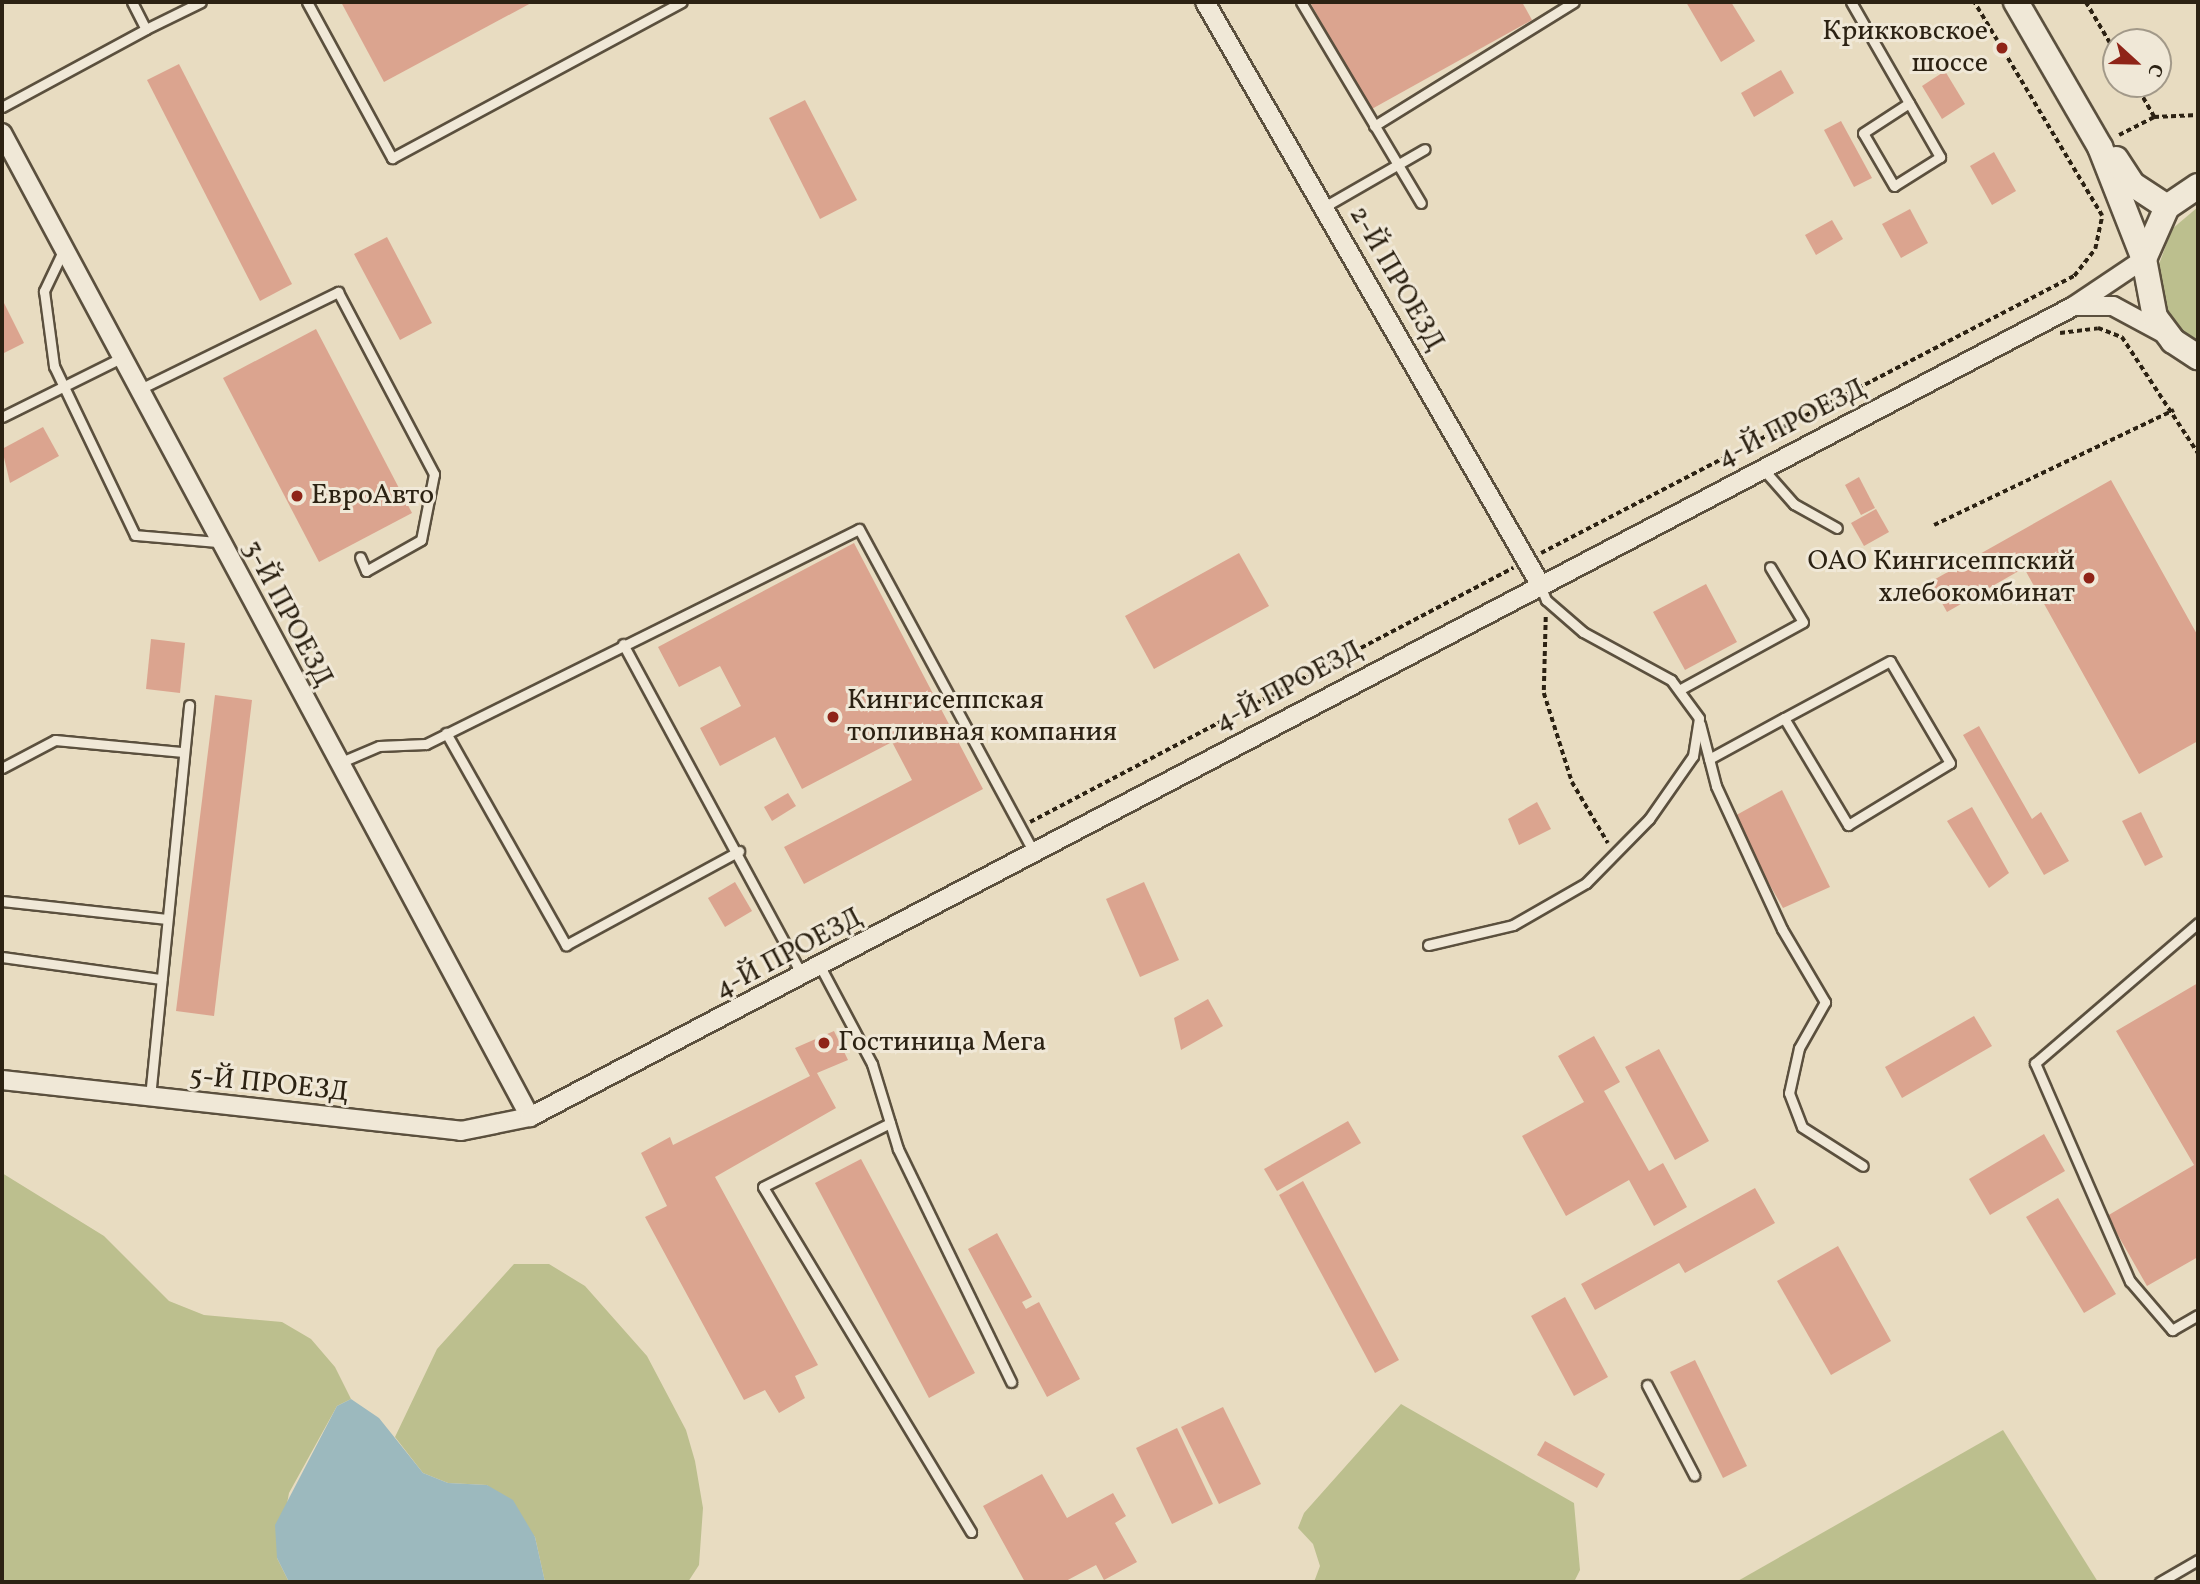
<!DOCTYPE html>
<html>
<head>
<meta charset="utf-8">
<style>
  body { margin:0 }
  #map { position:relative; width:2200px; height:1584px; overflow:hidden; background:#e8dcc1; font-family:Vollkorn,serif }
  div>[style] { position:absolute }
  [style*='--x'] { left:calc(var(--x)*1px); top:calc(var(--y)*1px); width:calc(var(--w)*1px); rotate:calc(var(--a)*1deg) }
  .green>* { inset:0; background:#bcbf8e }
  .water>* { inset:0; background:#9cb9be }
  .building>* { inset:0; background:#dba48f }
  .path>* { height:3.5px; margin-top:-1.75px; transform-origin:0; background:repeating-linear-gradient(90deg,#2c2213 0 5px,transparent 0 8.5px) }
  .roads { filter:drop-shadow(2px 0 #5b503e) drop-shadow(-2px 0 #5b503e) drop-shadow(0 2px #5b503e) drop-shadow(0 -2px #5b503e) }
  .lane>* { height:9px; margin:-4.5px; padding:0 4.5px; transform-origin:4.5px; border-radius:4.5px; background:#f0e8d7 }
  .street>* { height:18px; margin:-9px; padding:0 9px; transform-origin:9px; border-radius:9px; background:#f0e8d7 }
  .secondary>* { height:24px; margin:-12px; padding:0 12px; transform-origin:12px; border-radius:12px; background:#f0e8d7 }
  .dots>* { width:19px; height:19px; translate:-50% -50%; box-sizing:border-box; border:4px solid #f0e8d7; border-radius:50% }
  span { translate:-50% -50%; white-space:nowrap; text-align:center; line-height:1.15; -webkit-text-stroke:6px #f0e8d7; paint-order:stroke }
  .poi-label { font-size:28px; color:#2c2213 }
  .right { translate:-100% -50%; text-align:right }
  .left { translate:0 -50%; text-align:left }
  .street-label { font-size:28px; color:#2c2213 }
  .frame { position:absolute; inset:0; border:4px solid #2c2213; pointer-events:none }
  .north { position:absolute; left:2102px; top:28px; width:70px; height:70px; box-sizing:border-box; background:#f0e8d7; border:2px solid #a29989; border-radius:50%; rotate:112deg; font-size:19px; font-weight:700; line-height:28px; text-align:center; color:#2c2213 }
  .north::after { content:''; display:block; margin:auto; width:24px; height:32px; background:#8f2418; clip-path:polygon(50% 0,100% 100%,50% 72%,0 100%) }
</style>
</head>
<body>
<div id="map">
  <div class="green">
    <i style="clip-path:polygon(2198px 207px,2198px 344px,2180px 331px,2161px 299px,2158px 267px,2172px 229px)"></i>
    <i style="clip-path:polygon(2px 1173px,104px 1236px,169px 1301px,204px 1315px,282px 1322px,311px 1339px,335px 1367px,351px 1399px,337px 1406px,289px 1493px,277px 1558px,289px 1582px,2px 1582px)"></i>
    <i style="clip-path:polygon(514px 1264px,549px 1264px,585px 1286px,647px 1356px,686px 1430px,695px 1461px,703px 1508px,699px 1565px,688px 1582px,545px 1582px,535px 1537px,487px 1485px,448px 1483px,423px 1473px,395px 1437px,437px 1349px)"></i>
    <i style="clip-path:polygon(1401px 1404px,1574px 1503px,1580px 1570px,1574px 1582px,1314px 1582px,1320px 1566px,1313px 1544px,1298px 1528px,1304px 1513px)"></i>
    <i style="clip-path:polygon(2003px 1430px,2098px 1582px,1736px 1582px)"></i>
  </div>
  <div class="water">
    <i style="clip-path:polygon(351px 1399px,379px 1418px,423px 1473px,448px 1483px,487px 1485px,513px 1500px,535px 1537px,545px 1582px,289px 1582px,277px 1558px,275px 1525px,337px 1406px)"></i>
  </div>
  <div class="building">
    <i style="clip-path:polygon(341px 2px,533px 2px,384px 82px)"></i>
    <i style="clip-path:polygon(1310px 2px,1522px 2px,1532px 20px,1370px 110px)"></i>
    <i style="clip-path:polygon(1686px 2px,1731px 2px,1755px 41px,1721px 62px)"></i>
    <i style="clip-path:polygon(179px 64px,292px 284px,260px 301px,147px 80px)"></i>
    <i style="clip-path:polygon(1781px 70px,1794px 93px,1754px 117px,1741px 93px)"></i>
    <i style="clip-path:polygon(1945px 71px,1965px 104px,1942px 119px,1922px 86px)"></i>
    <i style="clip-path:polygon(805px 100px,857px 200px,820px 219px,769px 118px)"></i>
    <i style="clip-path:polygon(1841px 121px,1872px 178px,1854px 187px,1824px 130px)"></i>
    <i style="clip-path:polygon(1994px 152px,2016px 191px,1992px 205px,1970px 166px)"></i>
    <i style="clip-path:polygon(1910px 209px,1928px 243px,1901px 258px,1882px 224px)"></i>
    <i style="clip-path:polygon(1832px 220px,1843px 239px,1816px 255px,1805px 235px)"></i>
    <i style="clip-path:polygon(387px 237px,432px 323px,400px 340px,354px 254px)"></i>
    <i style="clip-path:polygon(2px 299px,24px 343px,2px 354px)"></i>
    <i style="clip-path:polygon(316px 329px,412px 513px,319px 562px,223px 378px)"></i>
    <i style="clip-path:polygon(43px 427px,59px 456px,10px 483px,2px 449px)"></i>
    <i style="clip-path:polygon(1859px 477px,1875px 508px,1861px 515px,1845px 485px)"></i>
    <i style="clip-path:polygon(2111px 480px,2198px 636px,2198px 741px,2139px 774px,2024px 568px,1947px 612px,1930px 582px)"></i>
    <i style="clip-path:polygon(1876px 509px,1889px 532px,1864px 546px,1851px 523px)"></i>
    <i style="clip-path:polygon(854px 543px,983px 789px,804px 884px,784px 847px,912px 780px,892px 742px,802px 789px,775px 737px,720px 766px,700px 728px,741px 706px,720px 666px,679px 687px,658px 647px)"></i>
    <i style="clip-path:polygon(1239px 553px,1269px 606px,1154px 669px,1125px 616px)"></i>
    <i style="clip-path:polygon(1706px 584px,1737px 642px,1685px 670px,1653px 612px)"></i>
    <i style="clip-path:polygon(151px 639px,185px 643px,180px 693px,146px 689px)"></i>
    <i style="clip-path:polygon(215px 695px,252px 700px,214px 1016px,176px 1011px)"></i>
    <i style="clip-path:polygon(1979px 726px,2032px 819px,2041px 812px,2069px 861px,2044px 875px,1963px 735px)"></i>
    <i style="clip-path:polygon(1782px 790px,1830px 887px,1783px 908px,1731px 818px)"></i>
    <i style="clip-path:polygon(788px 793px,796px 806px,772px 821px,764px 807px)"></i>
    <i style="clip-path:polygon(1537px 802px,1551px 829px,1519px 845px,1508px 819px)"></i>
    <i style="clip-path:polygon(1972px 807px,2009px 873px,1989px 888px,1947px 821px)"></i>
    <i style="clip-path:polygon(2141px 812px,2163px 857px,2145px 866px,2122px 821px)"></i>
    <i style="clip-path:polygon(735px 882px,752px 911px,725px 927px,708px 898px)"></i>
    <i style="clip-path:polygon(1144px 882px,1179px 960px,1140px 977px,1106px 899px)"></i>
    <i style="clip-path:polygon(2198px 983px,2198px 1257px,2147px 1286px,2107px 1216px,2194px 1165px,2116px 1031px)"></i>
    <i style="clip-path:polygon(1208px 999px,1223px 1026px,1181px 1050px,1174px 1018px)"></i>
    <i style="clip-path:polygon(1974px 1016px,1992px 1046px,1902px 1098px,1885px 1067px)"></i>
    <i style="clip-path:polygon(834px 1031px,848px 1060px,817px 1073px,836px 1108px,715px 1177px,818px 1365px,795px 1376px,805px 1398px,779px 1413px,765px 1390px,744px 1400px,645px 1217px,667px 1206px,641px 1153px,670px 1137px,673px 1145px,810px 1076px,795px 1048px)"></i>
    <i style="clip-path:polygon(1594px 1036px,1620px 1082px,1604px 1091px,1649px 1171px,1663px 1163px,1687px 1207px,1654px 1226px,1629px 1180px,1566px 1216px,1522px 1136px,1584px 1102px,1558px 1056px)"></i>
    <i style="clip-path:polygon(1659px 1049px,1709px 1141px,1675px 1160px,1625px 1067px)"></i>
    <i style="clip-path:polygon(1348px 1121px,1361px 1143px,1277px 1191px,1264px 1169px)"></i>
    <i style="clip-path:polygon(2044px 1134px,2065px 1171px,1990px 1215px,1969px 1179px)"></i>
    <i style="clip-path:polygon(861px 1159px,975px 1373px,929px 1398px,815px 1183px)"></i>
    <i style="clip-path:polygon(1303px 1181px,1399px 1360px,1375px 1373px,1279px 1195px)"></i>
    <i style="clip-path:polygon(1755px 1188px,1775px 1223px,1685px 1273px,1679px 1263px,1595px 1310px,1581px 1284px)"></i>
    <i style="clip-path:polygon(2058px 1198px,2116px 1294px,2084px 1313px,2026px 1217px)"></i>
    <i style="clip-path:polygon(997px 1233px,1032px 1297px,1022px 1302px,1026px 1309px,1039px 1302px,1080px 1379px,1047px 1397px,968px 1249px)"></i>
    <i style="clip-path:polygon(1838px 1246px,1891px 1341px,1831px 1375px,1777px 1281px)"></i>
    <i style="clip-path:polygon(1565px 1297px,1608px 1377px,1574px 1396px,1531px 1316px)"></i>
    <i style="clip-path:polygon(1695px 1360px,1747px 1466px,1723px 1478px,1670px 1372px)"></i>
    <i style="clip-path:polygon(1223px 1407px,1261px 1484px,1219px 1504px,1181px 1427px)"></i>
    <i style="clip-path:polygon(1177px 1428px,1213px 1504px,1172px 1524px,1136px 1448px)"></i>
    <i style="clip-path:polygon(1545px 1441px,1605px 1474px,1597px 1488px,1537px 1455px)"></i>
    <i style="clip-path:polygon(1042px 1474px,1067px 1518px,1113px 1493px,1126px 1516px,1115px 1523px,1137px 1562px,1104px 1580px,1096px 1565px,1064px 1582px,1025px 1582px,983px 1506px)"></i>
  </div>
  <div class="path">
    <i style="--x:2086;--y:2;--w:59;--a:59.5"></i>
    <i style="--x:2154;--y:117;--w:44;--a:-2.6"></i>
    <i style="--x:2119;--y:135;--w:39;--a:-27"></i>
    <i style="--x:2154;--y:117;--w:38;--a:-120"></i>
    <i style="--x:2060;--y:333;--w:38;--a:-7"></i>
    <i style="--x:2098;--y:328;--w:26;--a:21"></i>
    <i style="--x:2122;--y:337;--w:139;--a:56.8"></i>
    <i style="--x:1934;--y:525;--w:266;--a:-25.6"></i>
    <i style="--x:1541;--y:553;--w:601;--a:-27.46"></i>
    <i style="--x:2074;--y:276;--w:34;--a:-52"></i>
    <i style="--x:2095;--y:249;--w:34;--a:-78"></i>
    <i style="--x:2102;--y:216;--w:249;--a:-120.9"></i>
    <i style="--x:1546;--y:617;--w:76;--a:91.5"></i>
    <i style="--x:1544;--y:693;--w:93;--a:72.5"></i>
    <i style="--x:1572;--y:782;--w:71;--a:59.5"></i>
    <i style="--x:1030;--y:822;--w:546;--a:-27.74"></i>
  </div>
  <div class="roads">
    <div class="lane">
      <i style="--x:132;--y:2;--w:30;--a:63"></i>
      <i style="--x:146;--y:29;--w:61;--a:-26.1"></i>
      <i style="--x:307;--y:2;--w:178;--a:61.4"></i>
      <i style="--x:392;--y:158;--w:329;--a:-28.3"></i>
      <i style="--x:1301;--y:2;--w:234;--a:59.2"></i>
      <i style="--x:1851;--y:2;--w:179;--a:60.1"></i>
      <i style="--x:1940;--y:157;--w:54;--a:147.8"></i>
      <i style="--x:1894;--y:186;--w:61;--a:-120.3"></i>
      <i style="--x:1863;--y:133;--w:55;--a:-33.1"></i>
      <i style="--x:2;--y:107;--w:164;--a:-28.4"></i>
      <i style="--x:1374;--y:126;--w:235;--a:-31.8"></i>
      <i style="--x:1324;--y:207;--w:116;--a:-29.9"></i>
      <i style="--x:64;--y:249;--w:47;--a:115.5"></i>
      <i style="--x:44;--y:291;--w:76;--a:82.4"></i>
      <i style="--x:54;--y:366;--w:187;--a:64.4"></i>
      <i style="--x:135;--y:535;--w:84;--a:4.8"></i>
      <i style="--x:138;--y:390;--w:223;--a:-26.1"></i>
      <i style="--x:338;--y:292;--w:206;--a:62.2"></i>
      <i style="--x:434;--y:474;--w:67;--a:101.1"></i>
      <i style="--x:421;--y:540;--w:63;--a:150.6"></i>
      <i style="--x:366;--y:571;--w:15;--a:-113"></i>
      <i style="--x:2;--y:417;--w:133;--a:-26.4"></i>
      <i style="--x:1763;--y:469;--w:47;--a:48.5"></i>
      <i style="--x:1794;--y:504;--w:49;--a:29.2"></i>
      <i style="--x:623;--y:644;--w:376;--a:61.6"></i>
      <i style="--x:1679;--y:690;--w:141;--a:-28.7"></i>
      <i style="--x:1803;--y:622;--w:64;--a:-121"></i>
      <i style="--x:1700;--y:724;--w:64;--a:75.5"></i>
      <i style="--x:1716;--y:786;--w:157;--a:65.2"></i>
      <i style="--x:1782;--y:929;--w:85;--a:59.5"></i>
      <i style="--x:1825;--y:1002;--w:53;--a:119.5"></i>
      <i style="--x:1799;--y:1048;--w:46;--a:102.5"></i>
      <i style="--x:1789;--y:1093;--w:36;--a:69"></i>
      <i style="--x:1802;--y:1127;--w:72;--a:32.6"></i>
      <i style="--x:446;--y:733;--w:244;--a:60.5"></i>
      <i style="--x:566;--y:945;--w:197;--a:-28.5"></i>
      <i style="--x:1709;--y:759;--w:85;--a:-28.7"></i>
      <i style="--x:1784;--y:718;--w:125;--a:59.1"></i>
      <i style="--x:1848;--y:825;--w:119;--a:-31.3"></i>
      <i style="--x:1950;--y:763;--w:118;--a:-120.5"></i>
      <i style="--x:1890;--y:661;--w:120;--a:151.7"></i>
      <i style="--x:339;--y:763;--w:43;--a:-23"></i>
      <i style="--x:379;--y:746;--w:47;--a:-2.4"></i>
      <i style="--x:426;--y:744;--w:483;--a:-26.4"></i>
      <i style="--x:859;--y:529;--w:368;--a:61.6"></i>
      <i style="--x:2;--y:768;--w:60;--a:-27.8"></i>
      <i style="--x:55;--y:740;--w:129;--a:5.4"></i>
      <i style="--x:2;--y:901;--w:166;--a:6.2"></i>
      <i style="--x:2198;--y:923;--w:215;--a:139.3"></i>
      <i style="--x:2035;--y:1063;--w:238;--a:66.5"></i>
      <i style="--x:2130;--y:1281;--w:65;--a:49.4"></i>
      <i style="--x:2172;--y:1330;--w:30;--a:-30"></i>
      <i style="--x:1428;--y:945;--w:87;--a:-13.2"></i>
      <i style="--x:1513;--y:925;--w:84;--a:-29.9"></i>
      <i style="--x:1586;--y:883;--w:90;--a:-45.5"></i>
      <i style="--x:1649;--y:819;--w:77;--a:-55.1"></i>
      <i style="--x:1693;--y:756;--w:38;--a:-81"></i>
      <i style="--x:1699;--y:718;--w:47;--a:-126.4"></i>
      <i style="--x:1671;--y:680;--w:100;--a:-151.4"></i>
      <i style="--x:1583;--y:632;--w:49;--a:-139.1"></i>
      <i style="--x:1546;--y:600;--w:16;--a:-112"></i>
      <i style="--x:2;--y:957;--w:161;--a:7.9"></i>
      <i style="--x:821;--y:968;--w:109;--a:62"></i>
      <i style="--x:872;--y:1064;--w:89;--a:73"></i>
      <i style="--x:898;--y:1149;--w:259;--a:64.1"></i>
      <i style="--x:150;--y:1097;--w:394;--a:-84.3"></i>
      <i style="--x:890;--y:1123;--w:142;--a:153.3"></i>
      <i style="--x:763;--y:1187;--w:403;--a:58.9"></i>
      <i style="--x:1647;--y:1385;--w:102;--a:62.4"></i>
      <i style="--x:2160;--y:1582;--w:44;--a:-30.1"></i>
    </div>
    <div class="street">
      <i style="--x:1205;--y:2;--w:672;--a:60.08"></i>
      <i style="--x:2;--y:133;--w:1117;--a:61.78"></i>
      <i style="--x:2074;--y:306;--w:39;--a:0"></i>
      <i style="--x:2113;--y:306;--w:55;--a:28.4"></i>
      <i style="--x:2;--y:1080;--w:462;--a:6.3"></i>
      <i style="--x:461;--y:1131;--w:70;--a:-11.5"></i>
      <i style="--x:530;--y:1117;--w:1744;--a:-27.71"></i>
      <i style="--x:2074;--y:306;--w:84;--a:-33.9"></i>
    </div>
    <div class="secondary">
      <i style="--x:2016;--y:2;--w:168;--a:59.9"></i>
      <i style="--x:2100;--y:147;--w:120;--a:68.6"></i>
      <i style="--x:2116;--y:159;--w:30;--a:57"></i>
      <i style="--x:2132;--y:184;--w:42;--a:33.3"></i>
      <i style="--x:2198;--y:186;--w:37;--a:146"></i>
      <i style="--x:2167;--y:207;--w:57;--a:113.9"></i>
      <i style="--x:2144;--y:259;--w:59;--a:79.3"></i>
      <i style="--x:2155;--y:317;--w:30;--a:53"></i>
      <i style="--x:2173;--y:341;--w:30;--a:33"></i>
    </div>
  </div>
  <div class="dots">
    <i style="left:2002px;top:48px;background:#8f2418"></i>
    <i style="left:297px;top:496px;background:#8f2418"></i>
    <i style="left:2089px;top:578px;background:#8f2418"></i>
    <i style="left:833px;top:717px;background:#8f2418"></i>
    <i style="left:824px;top:1043px;background:#8f2418"></i>
  </div>
  <div class="poi-label">
    <span class="right" style="left:1988px;top:48px">Крикковское<br>шоссе</span>
    <span class="left" style="left:311px;top:496px">ЕвроАвто</span>
    <span class="right" style="left:2075px;top:578px">ОАО Кингисеппский<br>хлебокомбинат</span>
    <span class="left" style="left:847px;top:717px">Кингисеппская<br>топливная компания</span>
    <span class="left" style="left:838px;top:1043px">Гостиница Мега</span>
  </div>
  <div class="street-label">
    <span style="left:1396px;top:279px;rotate:60deg">2-Й ПРОЕЗД</span>
    <span style="left:1792px;top:424px;rotate:-27deg">4-Й ПРОЕЗД</span>
    <span style="left:287px;top:614px;rotate:62deg">3-Й ПРОЕЗД</span>
    <span style="left:1289px;top:687px;rotate:-28deg">4-Й ПРОЕЗД</span>
    <span style="left:789px;top:954px;rotate:-28deg">4-Й ПРОЕЗД</span>
    <span style="left:269px;top:1085px;rotate:6deg">5-Й ПРОЕЗД</span>
  </div>
  <div class="frame"></div>
  <div class="north">С</div>
</div>
</body>
</html>
